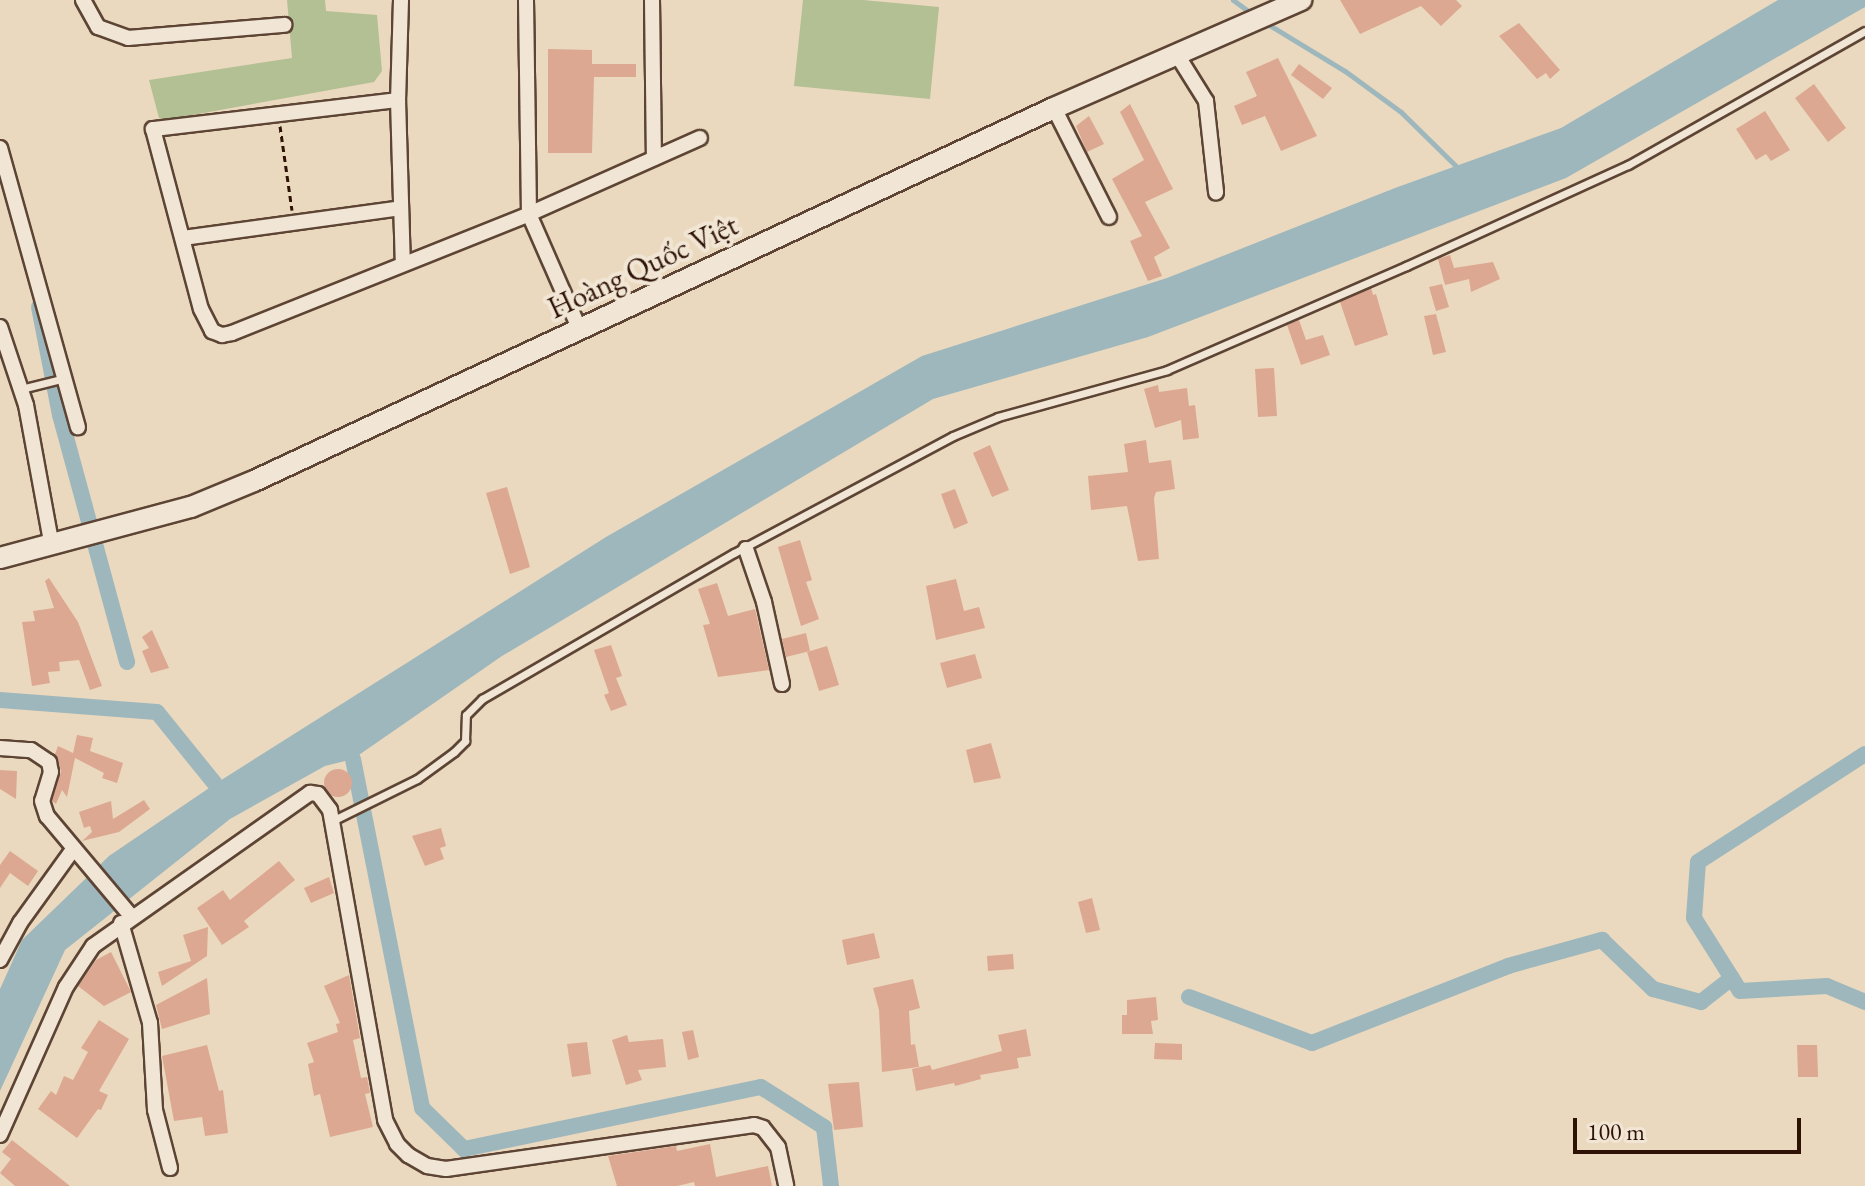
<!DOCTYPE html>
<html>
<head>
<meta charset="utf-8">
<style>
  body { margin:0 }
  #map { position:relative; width:1865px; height:1186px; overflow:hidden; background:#ead9be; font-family:"EB Garamond",serif }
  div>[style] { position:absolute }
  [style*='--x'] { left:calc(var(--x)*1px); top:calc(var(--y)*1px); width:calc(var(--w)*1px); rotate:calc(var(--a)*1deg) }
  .green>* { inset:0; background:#b3c094 }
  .water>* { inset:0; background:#9eb7bd }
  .stream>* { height:5px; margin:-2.5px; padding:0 2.5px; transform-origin:2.5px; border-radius:2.5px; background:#9eb7bd }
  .canal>* { height:16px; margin:-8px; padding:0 8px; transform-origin:8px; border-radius:8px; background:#9eb7bd }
  .building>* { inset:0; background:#dda891 }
  .round { border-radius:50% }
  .path>* { height:3px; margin-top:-1.5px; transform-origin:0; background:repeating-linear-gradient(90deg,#2e1206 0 6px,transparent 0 10px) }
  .roads { filter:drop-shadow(2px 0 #5d4434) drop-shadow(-2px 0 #5d4434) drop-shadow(0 2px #5d4434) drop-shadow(0 -2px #5d4434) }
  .lane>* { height:7px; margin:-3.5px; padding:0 3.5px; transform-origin:3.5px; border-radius:3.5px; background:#f1e6d5 }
  .street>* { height:14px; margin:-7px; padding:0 7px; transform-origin:7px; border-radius:7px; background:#f1e6d5 }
  .secondary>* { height:20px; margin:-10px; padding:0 10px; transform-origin:10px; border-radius:10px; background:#f1e6d5 }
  span { translate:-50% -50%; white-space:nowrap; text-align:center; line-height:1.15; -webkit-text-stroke:8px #f1e6d5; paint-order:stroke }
  .street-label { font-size:30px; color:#2e1206 }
  .scale { position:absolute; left:1573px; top:1118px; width:228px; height:36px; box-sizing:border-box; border:4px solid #2e1206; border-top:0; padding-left:10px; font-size:24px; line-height:28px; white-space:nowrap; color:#2e1206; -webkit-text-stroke:6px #f1e6d5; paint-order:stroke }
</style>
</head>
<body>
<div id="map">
  <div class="green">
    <i style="clip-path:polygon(287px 0,325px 0,326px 11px,377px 15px,382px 71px,374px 82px,165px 120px,159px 118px,149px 80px,292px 58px)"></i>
    <i style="clip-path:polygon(803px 0,863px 0,939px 7px,930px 99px,794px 86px)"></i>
  </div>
  <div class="water">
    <i style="clip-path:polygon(1778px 0,1865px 0,1865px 7px,1566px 178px,1148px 337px,933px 399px,502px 656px,353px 759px,325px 766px,230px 819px,65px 950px,0 1091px,0 989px,22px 940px,109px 856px,215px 784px,606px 537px,922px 356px,1167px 278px,1395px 188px,1561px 128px)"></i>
  </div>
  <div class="stream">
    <i style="--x:1233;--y:0;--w:26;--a:36"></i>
    <i style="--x:1266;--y:23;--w:92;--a:31.3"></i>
    <i style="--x:1345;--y:71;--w:69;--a:36.2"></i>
    <i style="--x:1401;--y:112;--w:77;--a:44.5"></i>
  </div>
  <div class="canal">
    <i style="--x:39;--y:307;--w:110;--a:79"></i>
    <i style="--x:60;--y:415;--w:256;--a:74.8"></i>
    <i style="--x:0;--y:700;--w:157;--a:4.4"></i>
    <i style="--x:157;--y:712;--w:92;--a:51.1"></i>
    <i style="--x:1865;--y:754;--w:199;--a:147.1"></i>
    <i style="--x:1698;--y:862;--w:56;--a:94.1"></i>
    <i style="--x:1694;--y:918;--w:86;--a:57.8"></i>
    <i style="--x:1740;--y:991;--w:87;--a:-3.3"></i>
    <i style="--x:1827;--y:986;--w:41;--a:22.8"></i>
    <i style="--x:353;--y:759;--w:356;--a:78.8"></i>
    <i style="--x:422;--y:1108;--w:59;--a:44.3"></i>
    <i style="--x:464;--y:1149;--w:303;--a:-11.8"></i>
    <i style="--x:761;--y:1087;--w:75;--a:32.4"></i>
    <i style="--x:824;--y:1127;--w:59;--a:83.2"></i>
    <i style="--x:1189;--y:997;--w:131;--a:20.5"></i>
    <i style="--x:1312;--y:1043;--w:211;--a:-21.4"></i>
    <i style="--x:1508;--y:966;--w:98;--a:-15.5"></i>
    <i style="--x:1602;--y:940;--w:71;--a:43.9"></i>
    <i style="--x:1653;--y:989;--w:50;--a:15.2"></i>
    <i style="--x:1701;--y:1002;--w:39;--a:-38"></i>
  </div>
  <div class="building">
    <i style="clip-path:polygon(1340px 0,1456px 0,1462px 6px,1441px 26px,1421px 6px,1360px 34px)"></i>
    <i style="clip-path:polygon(1519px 23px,1560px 70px,1550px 79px,1546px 73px,1537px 79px,1499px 36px)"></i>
    <i style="clip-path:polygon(548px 49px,592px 50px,592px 64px,636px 64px,636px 77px,594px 77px,592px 153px,548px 153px)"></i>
    <i style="clip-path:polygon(1278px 58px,1317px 136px,1281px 151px,1265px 116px,1242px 125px,1234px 106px,1257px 96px,1246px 72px)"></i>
    <i style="clip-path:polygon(1299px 64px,1332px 88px,1323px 99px,1291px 75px)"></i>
    <i style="clip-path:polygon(1814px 84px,1846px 128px,1828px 142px,1795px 98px)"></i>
    <i style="clip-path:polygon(1130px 104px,1173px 189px,1145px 202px,1170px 248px,1154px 257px,1162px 276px,1148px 281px,1130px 241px,1142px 236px,1112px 179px,1144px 160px,1120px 112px)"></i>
    <i style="clip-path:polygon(1765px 111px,1790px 150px,1771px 161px,1766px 154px,1756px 160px,1736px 129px)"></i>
    <i style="clip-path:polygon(1089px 116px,1104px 144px,1087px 152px,1076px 126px)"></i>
    <i style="clip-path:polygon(1450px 255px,1454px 268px,1493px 262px,1500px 279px,1471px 292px,1469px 279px,1445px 285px,1438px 259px)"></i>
    <i style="clip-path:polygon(1442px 284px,1449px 307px,1436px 311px,1429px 287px)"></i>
    <i style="clip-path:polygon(1371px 288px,1373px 295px,1376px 294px,1388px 335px,1355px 346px,1340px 302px)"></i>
    <i style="clip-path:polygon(1436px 314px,1446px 352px,1433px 355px,1424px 316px)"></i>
    <i style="clip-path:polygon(1299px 320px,1306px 340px,1323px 335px,1330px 355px,1301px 365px,1287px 325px)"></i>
    <i style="clip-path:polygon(1274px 368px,1277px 416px,1258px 417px,1255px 369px)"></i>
    <i style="clip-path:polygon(1158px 385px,1159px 392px,1187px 388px,1189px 406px,1195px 405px,1199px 438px,1183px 440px,1181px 420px,1155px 428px,1144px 389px)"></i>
    <i style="clip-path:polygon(1146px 440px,1149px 463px,1171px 460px,1175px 489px,1156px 492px,1154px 498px,1159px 559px,1138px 561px,1127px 506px,1091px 510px,1088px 476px,1128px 472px,1124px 444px)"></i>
    <i style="clip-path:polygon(990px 445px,1009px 490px,992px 497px,973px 453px)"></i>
    <i style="clip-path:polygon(507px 487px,530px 567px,510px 574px,486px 493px)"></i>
    <i style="clip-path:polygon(955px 489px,968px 523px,954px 529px,941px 494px)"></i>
    <i style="clip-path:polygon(800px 540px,812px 580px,806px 582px,819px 619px,801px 626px,778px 547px)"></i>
    <i style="clip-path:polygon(49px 578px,78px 622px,102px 686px,90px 690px,79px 660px,59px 662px,60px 671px,48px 672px,50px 683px,32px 686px,22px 622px,35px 621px,33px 611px,54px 608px,45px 581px)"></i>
    <i style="clip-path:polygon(956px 579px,964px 611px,979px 607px,985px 628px,936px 640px,926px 586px)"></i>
    <i style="clip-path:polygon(717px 583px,728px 616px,755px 609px,769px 670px,718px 677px,703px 625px,710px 624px,698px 589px)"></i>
    <i style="clip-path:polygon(152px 630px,169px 668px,151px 673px,142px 651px,149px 648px,142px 637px)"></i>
    <i style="clip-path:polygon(806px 633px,810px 651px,786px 657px,782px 639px)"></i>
    <i style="clip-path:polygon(611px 645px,622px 676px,616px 678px,627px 705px,611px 711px,604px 695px,609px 693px,594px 650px)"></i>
    <i style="clip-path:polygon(827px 646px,839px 685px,819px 691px,807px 652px)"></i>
    <i style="clip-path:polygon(975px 654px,982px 678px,947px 688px,940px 663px)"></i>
    <i style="clip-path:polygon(77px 735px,93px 738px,90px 751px,123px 763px,117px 783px,102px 778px,104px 773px,75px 758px,67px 797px,62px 790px,56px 804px,52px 801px,61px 771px,55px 754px,58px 746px,73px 753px)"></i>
    <i style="clip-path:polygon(991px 743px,1001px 778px,974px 783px,966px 750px)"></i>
    <i class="round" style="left:324px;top:769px;width:28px;height:28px"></i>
    <i style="clip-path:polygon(0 770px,17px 771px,16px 799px,0 789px)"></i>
    <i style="clip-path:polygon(144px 800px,150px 809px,119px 832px,82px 841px,92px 832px,90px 826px,84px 828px,79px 812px,111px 801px,113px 819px)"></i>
    <i style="clip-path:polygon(441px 828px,446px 846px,440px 848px,444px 859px,425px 866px,412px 836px)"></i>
    <i style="clip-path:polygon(10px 851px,38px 871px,28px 886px,10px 873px,0 888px,0 865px)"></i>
    <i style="clip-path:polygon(279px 861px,295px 880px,244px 921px,249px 927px,222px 945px,197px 908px,223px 890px,230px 900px)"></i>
    <i style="clip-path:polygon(329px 877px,334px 893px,311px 903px,304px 888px)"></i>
    <i style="clip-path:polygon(1092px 898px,1100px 930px,1086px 933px,1078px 902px)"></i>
    <i style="clip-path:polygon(208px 927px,207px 956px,162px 986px,158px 972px,191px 961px,183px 935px)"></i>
    <i style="clip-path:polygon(874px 933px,880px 958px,847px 965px,842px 940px)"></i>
    <i style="clip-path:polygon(111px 952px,131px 992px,104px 1006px,78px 986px,96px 960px)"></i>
    <i style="clip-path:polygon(1013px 954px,1014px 969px,988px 971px,987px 956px)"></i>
    <i style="clip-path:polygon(349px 975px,360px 1038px,353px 1040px,361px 1078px,367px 1077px,370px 1093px,365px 1094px,373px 1127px,330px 1137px,320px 1094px,314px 1096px,308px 1064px,314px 1062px,307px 1043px,338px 1032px,336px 1024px,340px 1023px,324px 986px)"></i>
    <i style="clip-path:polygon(207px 978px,210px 1014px,162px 1029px,156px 1005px)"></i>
    <i style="clip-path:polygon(913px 979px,920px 1008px,909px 1011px,911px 1045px,915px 1044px,919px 1067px,882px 1072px,879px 1010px,873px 988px)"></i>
    <i style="clip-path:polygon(1156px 997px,1158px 1020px,1151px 1021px,1153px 1034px,1122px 1034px,1122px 1015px,1127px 1015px,1127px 1000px)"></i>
    <i style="clip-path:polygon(99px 1020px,129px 1039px,99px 1091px,108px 1095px,101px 1110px,98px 1109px,77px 1138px,38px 1109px,51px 1091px,56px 1095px,64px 1076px,73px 1080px,88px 1052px,81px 1048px)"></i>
    <i style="clip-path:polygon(1026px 1029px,1031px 1056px,1017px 1058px,1019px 1068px,980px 1075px,981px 1079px,955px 1086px,954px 1083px,916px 1091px,912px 1069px,930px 1065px,932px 1070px,1002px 1051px,998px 1035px)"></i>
    <i style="clip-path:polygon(693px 1030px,699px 1057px,688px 1060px,682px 1032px)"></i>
    <i style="clip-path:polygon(627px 1035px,629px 1042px,663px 1039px,666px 1067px,638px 1070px,642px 1080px,626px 1085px,612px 1040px)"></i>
    <i style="clip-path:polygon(587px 1042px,591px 1074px,572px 1077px,567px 1044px)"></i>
    <i style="clip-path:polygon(1155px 1043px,1182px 1044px,1182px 1060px,1154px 1059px)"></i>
    <i style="clip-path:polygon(207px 1045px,219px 1091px,223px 1090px,228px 1133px,205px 1136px,202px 1117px,174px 1121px,162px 1056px)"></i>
    <i style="clip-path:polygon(1797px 1045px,1817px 1045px,1818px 1077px,1798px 1077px)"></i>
    <i style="clip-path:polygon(859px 1082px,863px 1127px,834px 1130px,828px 1084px)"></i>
    <i style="clip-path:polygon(12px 1140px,70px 1186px,15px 1186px,0 1173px,11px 1159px,2px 1152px)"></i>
    <i style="clip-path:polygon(710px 1144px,716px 1177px,768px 1166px,772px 1186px,695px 1186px,694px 1182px,677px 1186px,617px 1186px,608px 1156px,676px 1146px,677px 1151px)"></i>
  </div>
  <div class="path">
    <i style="--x:280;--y:126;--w:85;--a:81.9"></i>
  </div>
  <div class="roads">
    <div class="lane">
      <i style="--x:21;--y:389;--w:45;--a:-14"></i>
      <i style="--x:332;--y:821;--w:95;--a:-26.3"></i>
      <i style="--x:417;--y:779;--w:46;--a:-36.1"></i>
      <i style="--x:454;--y:752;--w:16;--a:-45"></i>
      <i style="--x:465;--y:741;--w:26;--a:-88"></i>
      <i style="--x:466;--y:715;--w:23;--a:-45"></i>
      <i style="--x:482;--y:699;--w:291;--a:-30.1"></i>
      <i style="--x:734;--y:553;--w:248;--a:-28.1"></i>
      <i style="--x:953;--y:436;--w:49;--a:-22.9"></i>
      <i style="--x:998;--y:417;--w:175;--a:-15.5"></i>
      <i style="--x:1167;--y:370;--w:261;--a:-23.5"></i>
      <i style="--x:1406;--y:266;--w:244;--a:-24.5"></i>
      <i style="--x:1628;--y:165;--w:272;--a:-29.5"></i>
    </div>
    <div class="street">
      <i style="--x:83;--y:0;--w:31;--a:61"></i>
      <i style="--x:98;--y:27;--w:32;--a:20"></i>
      <i style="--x:128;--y:38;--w:157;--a:-4.8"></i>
      <i style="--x:401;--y:0;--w:100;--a:91.7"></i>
      <i style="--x:398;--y:100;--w:164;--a:88.3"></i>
      <i style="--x:526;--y:0;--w:214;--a:89.2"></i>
      <i style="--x:529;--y:214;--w:127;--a:66.3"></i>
      <i style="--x:652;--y:0;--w:158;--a:89.3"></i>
      <i style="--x:1176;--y:53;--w:57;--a:58"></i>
      <i style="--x:1206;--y:101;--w:92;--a:83.7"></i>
      <i style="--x:398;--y:100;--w:247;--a:173.2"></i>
      <i style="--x:153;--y:129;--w:186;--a:75.1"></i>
      <i style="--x:201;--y:309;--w:25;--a:63"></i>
      <i style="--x:212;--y:331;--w:11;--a:22"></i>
      <i style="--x:222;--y:335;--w:10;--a:-11"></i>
      <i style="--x:232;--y:333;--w:320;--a:-21.8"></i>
      <i style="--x:529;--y:214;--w:187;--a:-24"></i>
      <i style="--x:1054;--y:108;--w:122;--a:63.2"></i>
      <i style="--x:0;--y:148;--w:290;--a:74.4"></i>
      <i style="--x:183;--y:238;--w:220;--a:-7.8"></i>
      <i style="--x:0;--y:327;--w:82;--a:71.6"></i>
      <i style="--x:26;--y:405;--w:143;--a:79.6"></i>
      <i style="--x:746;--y:549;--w:56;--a:71.2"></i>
      <i style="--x:764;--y:602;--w:84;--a:77.6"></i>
      <i style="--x:0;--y:748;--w:31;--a:4"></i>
      <i style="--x:31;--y:750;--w:22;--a:34"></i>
      <i style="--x:49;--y:762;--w:10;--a:79"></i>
      <i style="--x:51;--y:772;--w:30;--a:107"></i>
      <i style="--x:42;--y:801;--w:16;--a:72"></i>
      <i style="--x:47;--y:816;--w:131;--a:50"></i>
      <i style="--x:121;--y:923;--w:104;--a:73.8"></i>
      <i style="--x:150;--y:1023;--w:87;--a:86.7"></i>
      <i style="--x:155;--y:1110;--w:60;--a:75.5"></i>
      <i style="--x:0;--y:960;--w:42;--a:-61.6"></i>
      <i style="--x:20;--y:923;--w:92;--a:-54.2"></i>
      <i style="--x:0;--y:1135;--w:162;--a:-66"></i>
      <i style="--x:66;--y:987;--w:49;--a:-56.6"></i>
      <i style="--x:93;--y:946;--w:266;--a:-35.2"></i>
      <i style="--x:310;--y:793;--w:8;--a:7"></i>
      <i style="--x:318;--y:794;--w:20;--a:53"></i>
      <i style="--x:330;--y:810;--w:315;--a:79.9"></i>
      <i style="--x:385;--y:1120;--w:27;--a:63"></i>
      <i style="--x:397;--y:1144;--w:16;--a:45"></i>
      <i style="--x:408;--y:1155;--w:22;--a:30"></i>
      <i style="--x:427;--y:1166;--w:19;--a:9"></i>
      <i style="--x:446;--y:1169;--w:311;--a:-8.1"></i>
      <i style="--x:754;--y:1125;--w:9;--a:18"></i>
      <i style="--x:763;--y:1128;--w:24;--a:52"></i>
      <i style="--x:778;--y:1147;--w:40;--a:78"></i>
    </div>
    <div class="secondary">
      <i style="--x:0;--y:558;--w:198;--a:-15"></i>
      <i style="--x:191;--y:507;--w:68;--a:-22.4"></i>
      <i style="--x:254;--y:481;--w:883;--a:-25"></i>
      <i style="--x:1054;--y:108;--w:270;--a:-23.6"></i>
    </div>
  </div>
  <div class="street-label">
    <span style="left:643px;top:267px;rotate:-25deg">Hoàng Quốc Việt</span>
  </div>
  <div class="scale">100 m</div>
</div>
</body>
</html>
